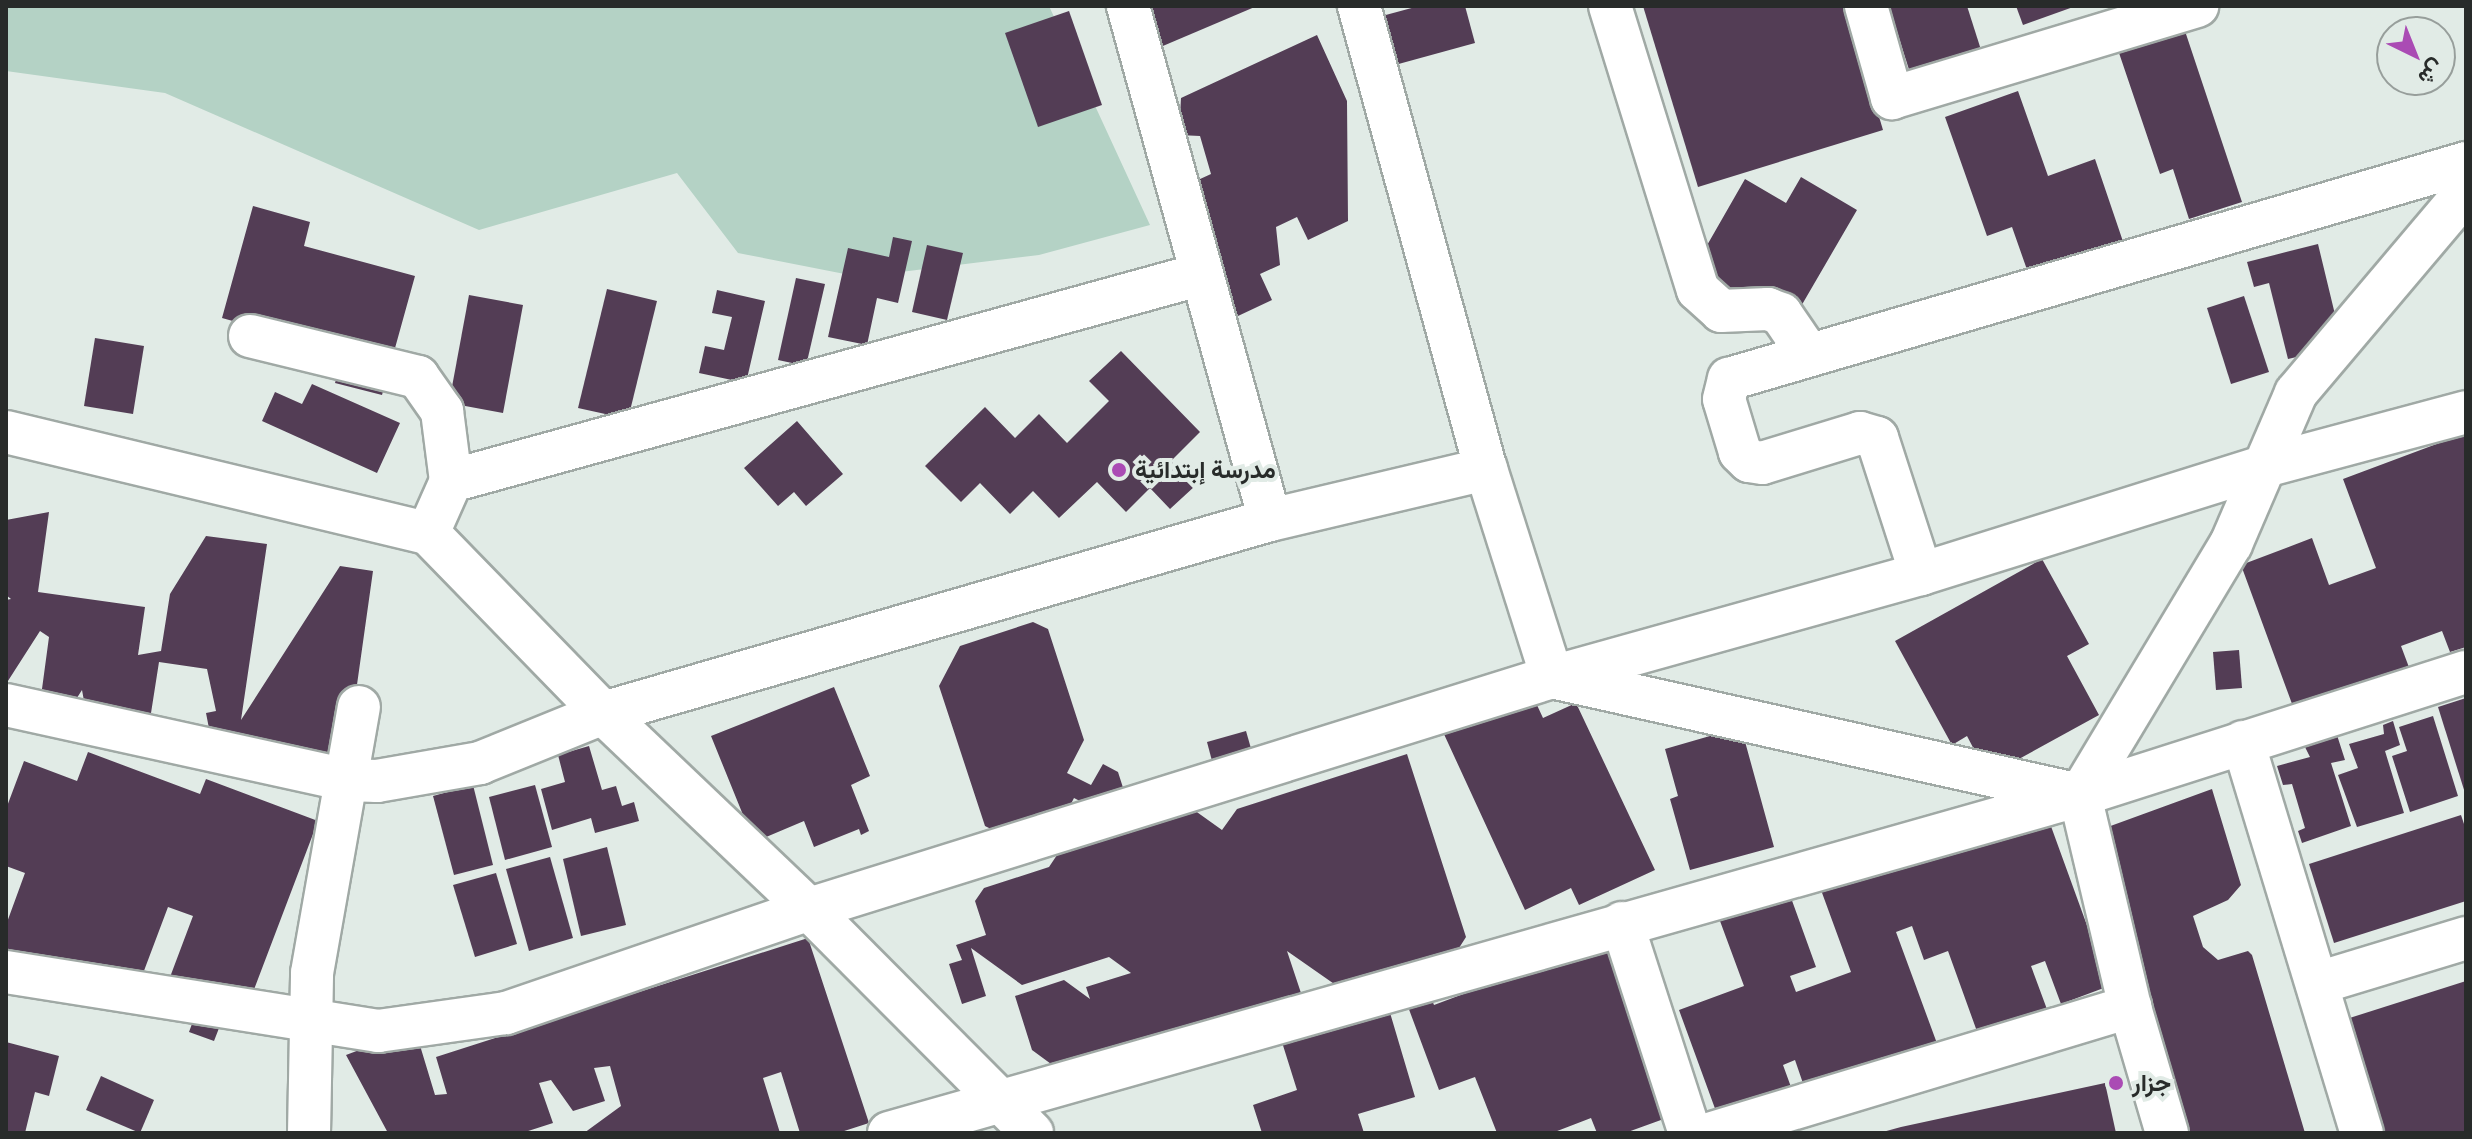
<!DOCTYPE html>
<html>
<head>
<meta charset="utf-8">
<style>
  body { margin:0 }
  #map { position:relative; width:2472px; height:1139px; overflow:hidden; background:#e1ebe6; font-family:"DM Sans",Vazirmatn,sans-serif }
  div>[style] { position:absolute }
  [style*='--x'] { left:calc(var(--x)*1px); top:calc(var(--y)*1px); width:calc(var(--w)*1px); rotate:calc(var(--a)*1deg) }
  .green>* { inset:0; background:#b4d2c5 }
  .building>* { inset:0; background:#533d55 }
  .roads { filter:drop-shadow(2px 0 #a0a9a5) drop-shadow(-2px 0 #a0a9a5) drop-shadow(0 2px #a0a9a5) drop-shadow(0 -2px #a0a9a5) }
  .minor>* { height:42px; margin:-21px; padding:0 21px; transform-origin:21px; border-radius:21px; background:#fff }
  .dots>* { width:22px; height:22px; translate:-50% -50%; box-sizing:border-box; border:4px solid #e1ebe6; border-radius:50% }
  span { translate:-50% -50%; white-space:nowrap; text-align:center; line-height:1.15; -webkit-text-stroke:8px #e1ebe6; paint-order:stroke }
  .poi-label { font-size:24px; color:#282b2a; font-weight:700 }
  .left { translate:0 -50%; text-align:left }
  .frame { position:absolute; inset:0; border:8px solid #282b2a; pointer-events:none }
  .north { position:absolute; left:2376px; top:16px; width:80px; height:80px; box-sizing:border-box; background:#e1ebe6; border:2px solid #979e9b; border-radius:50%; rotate:137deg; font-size:22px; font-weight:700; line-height:32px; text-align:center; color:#282b2a }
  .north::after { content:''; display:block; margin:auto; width:28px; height:36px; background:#aa4bb4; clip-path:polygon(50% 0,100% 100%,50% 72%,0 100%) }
</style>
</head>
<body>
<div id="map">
  <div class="green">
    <i style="clip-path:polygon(6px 6px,1049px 6px,1150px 225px,1039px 255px,860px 277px,738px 253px,677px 173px,479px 230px,165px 93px,6px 71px)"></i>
  </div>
  <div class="building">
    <i style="clip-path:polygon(1124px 6px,1257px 6px,1144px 54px)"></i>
    <i style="clip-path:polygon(1419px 6px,1465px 6px,1475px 43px,1384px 68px,1371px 19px)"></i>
    <i style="clip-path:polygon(1643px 6px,1846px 6px,1883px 130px,1698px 187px)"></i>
    <i style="clip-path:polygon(1889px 6px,1967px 6px,1982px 53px,1911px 76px)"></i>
    <i style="clip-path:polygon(2016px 6px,2076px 6px,2023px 25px)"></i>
    <i style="clip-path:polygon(1069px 11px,1102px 105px,1038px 127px,1005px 33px)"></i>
    <i style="clip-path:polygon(2183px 25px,2242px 202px,2189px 219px,2173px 169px,2160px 174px,2117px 47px)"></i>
    <i style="clip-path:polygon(1317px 35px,1347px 101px,1348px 221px,1308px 240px,1297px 217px,1276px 227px,1280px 265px,1260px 274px,1272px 300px,1221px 324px,1187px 185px,1211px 174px,1200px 136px,1179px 135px,1181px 98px)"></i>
    <i style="clip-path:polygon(2018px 91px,2048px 176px,2095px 159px,2132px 268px,2038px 301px,2012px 227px,1987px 236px,1945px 117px)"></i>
    <i style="clip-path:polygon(1801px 177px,1857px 210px,1782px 339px,1730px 290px,1694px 268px,1745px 179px,1786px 203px)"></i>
    <i style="clip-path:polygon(253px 206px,310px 222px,304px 246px,415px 276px,382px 395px,335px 383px,341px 362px,309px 342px,222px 318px)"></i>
    <i style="clip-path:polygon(893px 237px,912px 241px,898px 303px,877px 298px,867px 345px,828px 337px,848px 248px,889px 257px)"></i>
    <i style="clip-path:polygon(2318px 244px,2339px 331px,2314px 337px,2318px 352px,2288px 359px,2269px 283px,2254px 287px,2247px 262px)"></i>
    <i style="clip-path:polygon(927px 245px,963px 253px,947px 320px,912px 312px)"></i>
    <i style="clip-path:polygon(796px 278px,825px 284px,806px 366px,778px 360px)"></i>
    <i style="clip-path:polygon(607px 289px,657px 301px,628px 419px,578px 408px)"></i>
    <i style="clip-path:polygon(717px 290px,765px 301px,746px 383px,699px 373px,705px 346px,724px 350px,732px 317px,712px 313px)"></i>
    <i style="clip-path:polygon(469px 295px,523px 305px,503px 413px,449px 403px)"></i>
    <i style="clip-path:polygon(2244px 296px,2269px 372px,2231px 384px,2207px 308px)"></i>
    <i style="clip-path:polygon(95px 338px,144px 346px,133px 414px,84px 406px)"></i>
    <i style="clip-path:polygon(1121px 351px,1200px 432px,1171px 461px,1195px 486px,1170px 509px,1150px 488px,1126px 512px,1097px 482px,1059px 518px,1033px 491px,1010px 514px,980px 483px,961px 502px,925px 466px,985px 407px,1015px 438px,1039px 414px,1067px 443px,1109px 401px,1089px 381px)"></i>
    <i style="clip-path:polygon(312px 384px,400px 423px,377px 473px,262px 421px,275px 392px,302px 404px)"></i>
    <i style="clip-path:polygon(797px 421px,843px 474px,806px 506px,794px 492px,778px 506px,744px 468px)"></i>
    <i style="clip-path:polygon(2466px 433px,2466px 647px,2450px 652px,2442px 631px,2401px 646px,2410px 670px,2295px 712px,2241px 565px,2312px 538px,2329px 585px,2376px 568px,2343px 479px)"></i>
    <i style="clip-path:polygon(49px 512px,38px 592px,145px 607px,138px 655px,161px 651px,170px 594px,206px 536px,267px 544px,241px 720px,340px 566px,373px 571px,344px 777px,215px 759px,206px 713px,216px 711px,207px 669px,159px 662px,146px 745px,89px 728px,82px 690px,57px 729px,37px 726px,49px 637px,40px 631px,6px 684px,6px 600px,11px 599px,6px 595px,6px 520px)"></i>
    <i style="clip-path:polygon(2042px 559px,2089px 644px,2067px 656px,2099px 715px,1988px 776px,1967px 736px,1952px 745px,1895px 641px)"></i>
    <i style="clip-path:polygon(1033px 622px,1048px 629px,1084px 740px,1067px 773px,1091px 785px,1103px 764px,1118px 772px,1126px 797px,1115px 819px,1074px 798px,1043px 858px,1009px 870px,997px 832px,985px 826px,939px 686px,960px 646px)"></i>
    <i style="clip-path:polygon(2239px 650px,2242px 688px,2216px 690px,2213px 652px)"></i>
    <i style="clip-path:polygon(834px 687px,870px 776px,851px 785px,869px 831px,861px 835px,859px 829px,814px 847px,804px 821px,754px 842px,711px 736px)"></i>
    <i style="clip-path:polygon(1530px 690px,1543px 718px,1576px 703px,1655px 870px,1579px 905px,1571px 888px,1525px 910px,1443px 732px)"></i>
    <i style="clip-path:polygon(2466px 698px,2466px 792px,2465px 793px,2438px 707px)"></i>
    <i style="clip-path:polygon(2433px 716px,2458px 796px,2410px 812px,2392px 756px,2407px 751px,2399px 727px)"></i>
    <i style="clip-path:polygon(2393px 721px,2400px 745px,2385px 751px,2404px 813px,2357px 827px,2338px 775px,2358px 768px,2349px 744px,2384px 734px,2383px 725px)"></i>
    <i style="clip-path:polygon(1741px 727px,1774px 847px,1690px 870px,1670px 799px,1678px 796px,1665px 749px)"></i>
    <i style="clip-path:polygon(1246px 731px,1256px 766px,1216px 776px,1207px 742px)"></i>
    <i style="clip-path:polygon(2336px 732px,2345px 760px,2331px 763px,2351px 826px,2302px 843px,2298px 831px,2305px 828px,2292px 784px,2283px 785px,2277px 766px,2310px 757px,2303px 743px)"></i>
    <i style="clip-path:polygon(589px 746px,602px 790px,616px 786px,622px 806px,634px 802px,639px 821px,595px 833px,591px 818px,552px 830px,541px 789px,565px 782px,558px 755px)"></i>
    <i style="clip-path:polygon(88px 752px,200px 794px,206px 779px,318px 821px,239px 1029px,221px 1023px,214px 1041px,189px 1032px,196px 1013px,161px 1001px,193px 916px,168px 907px,136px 992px,6px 948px,6px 925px,25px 873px,6px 866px,6px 809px,24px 761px,77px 781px)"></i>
    <i style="clip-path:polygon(1407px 754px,1466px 937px,1459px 948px,1406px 965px,1350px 995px,1287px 951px,1301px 993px,1062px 1072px,1032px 1050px,1015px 996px,1064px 980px,1090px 999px,1086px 987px,1131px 973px,1109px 957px,1022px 985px,971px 948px,986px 996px,962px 1004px,949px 964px,962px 960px,956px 945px,986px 935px,975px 901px,984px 888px,1049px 867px,1057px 855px,1194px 810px,1222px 830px,1237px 809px)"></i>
    <i style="clip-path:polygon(473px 785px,493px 865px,454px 875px,433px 796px)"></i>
    <i style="clip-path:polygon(535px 785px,552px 847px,505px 860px,489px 797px)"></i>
    <i style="clip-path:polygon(2212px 789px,2241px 885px,2228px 900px,2193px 916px,2203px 947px,2218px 960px,2248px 951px,2252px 955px,2305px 1133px,2178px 1133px,2105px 828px)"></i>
    <i style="clip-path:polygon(2044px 807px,2109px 986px,2061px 1004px,2045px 961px,2031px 966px,2048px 1012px,1979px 1037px,1948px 951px,1924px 960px,1912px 926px,1896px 932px,1942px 1057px,1807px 1095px,1795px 1060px,1783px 1065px,1795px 1098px,1721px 1125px,1679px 1010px,1744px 986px,1720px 921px,1790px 895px,1816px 967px,1790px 976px,1796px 992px,1851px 972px,1821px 890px)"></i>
    <i style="clip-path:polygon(2461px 815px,2466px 830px,2466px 901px,2334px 943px,2309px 864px)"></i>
    <i style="clip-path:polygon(607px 847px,626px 925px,581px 936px,563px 859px)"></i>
    <i style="clip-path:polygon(550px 857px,573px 938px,529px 951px,506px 869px)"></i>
    <i style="clip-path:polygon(496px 873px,517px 944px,475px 957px,453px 885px)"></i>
    <i style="clip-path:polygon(808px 938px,869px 1123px,838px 1133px,800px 1133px,781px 1072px,763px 1078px,780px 1133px,584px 1133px,621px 1106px,610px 1066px,594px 1068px,605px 1101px,573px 1111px,551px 1080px,539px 1083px,553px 1123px,522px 1133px,388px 1133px,346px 1055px,415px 1029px,435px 1095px,447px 1094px,436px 1057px)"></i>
    <i style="clip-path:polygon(1607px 940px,1672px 1116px,1625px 1133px,1597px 1133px,1591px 1118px,1552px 1133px,1497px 1133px,1475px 1077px,1439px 1090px,1407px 1004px,1430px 995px,1434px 1005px)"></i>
    <i style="clip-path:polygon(2466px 981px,2466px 1133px,2379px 1133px,2337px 1022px)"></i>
    <i style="clip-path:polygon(1388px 1006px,1415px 1097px,1358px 1114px,1364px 1133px,1262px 1133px,1253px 1105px,1297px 1090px,1281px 1039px)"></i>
    <i style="clip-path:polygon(6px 1042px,59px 1056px,49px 1096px,35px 1092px,25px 1133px,6px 1133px)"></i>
    <i style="clip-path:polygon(101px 1076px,154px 1100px,140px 1133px,86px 1110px)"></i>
    <i style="clip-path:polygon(2105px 1083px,2116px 1133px,1879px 1133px,1901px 1127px)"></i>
  </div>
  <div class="roads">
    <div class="minor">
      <i style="--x:1128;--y:6;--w:533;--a:74.56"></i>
      <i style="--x:1359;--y:6;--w:480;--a:74.7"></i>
      <i style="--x:1486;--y:469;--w:218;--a:72.4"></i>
      <i style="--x:1552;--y:677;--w:536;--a:12.61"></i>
      <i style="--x:1610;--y:6;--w:297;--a:72.8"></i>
      <i style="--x:1698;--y:290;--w:31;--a:42"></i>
      <i style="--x:1721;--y:311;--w:47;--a:-2.4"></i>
      <i style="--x:1768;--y:309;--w:14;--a:21"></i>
      <i style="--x:1781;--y:314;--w:46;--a:55.6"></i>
      <i style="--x:1866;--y:6;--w:96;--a:74.2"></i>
      <i style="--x:1892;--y:98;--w:319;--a:-16.8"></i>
      <i style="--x:250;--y:336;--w:173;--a:13.7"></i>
      <i style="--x:418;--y:377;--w:42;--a:54.8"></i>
      <i style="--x:442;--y:411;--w:71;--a:82.7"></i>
      <i style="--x:6;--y:432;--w:434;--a:13.5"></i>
      <i style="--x:428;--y:533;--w:251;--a:45.8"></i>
      <i style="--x:603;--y:713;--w:284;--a:43.6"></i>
      <i style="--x:809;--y:909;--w:316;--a:45.1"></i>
      <i style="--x:428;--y:533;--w:57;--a:-66.1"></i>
      <i style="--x:451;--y:481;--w:779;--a:-15.41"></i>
      <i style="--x:1921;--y:574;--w:143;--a:-107.9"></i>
      <i style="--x:1877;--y:438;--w:18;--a:-164"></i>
      <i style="--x:1860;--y:433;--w:102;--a:163"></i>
      <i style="--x:1762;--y:463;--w:13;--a:-171"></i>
      <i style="--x:1749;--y:461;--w:13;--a:-135"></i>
      <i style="--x:1740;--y:452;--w:55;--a:-106.8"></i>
      <i style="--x:1724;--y:399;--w:21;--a:-76"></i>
      <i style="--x:1729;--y:379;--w:768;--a:-16.33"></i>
      <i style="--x:6;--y:705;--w:348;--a:12.4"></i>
      <i style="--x:346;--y:780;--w:31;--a:2"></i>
      <i style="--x:377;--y:781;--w:105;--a:-9.9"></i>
      <i style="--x:480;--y:763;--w:133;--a:-22.1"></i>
      <i style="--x:603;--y:713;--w:694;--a:-16.14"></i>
      <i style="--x:1270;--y:520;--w:222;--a:-13.3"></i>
      <i style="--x:2243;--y:742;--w:409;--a:73.1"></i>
      <i style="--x:1622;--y:923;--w:221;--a:72.1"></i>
      <i style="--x:6;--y:972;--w:377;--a:9"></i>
      <i style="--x:378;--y:1031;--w:129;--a:-8"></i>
      <i style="--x:506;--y:1013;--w:320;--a:-18.9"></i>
      <i style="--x:809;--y:909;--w:778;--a:-17.34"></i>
      <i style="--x:1552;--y:677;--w:383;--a:-15.6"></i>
      <i style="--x:1921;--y:574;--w:361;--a:-17.4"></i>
      <i style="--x:2265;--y:466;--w:208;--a:-15"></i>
      <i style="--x:2318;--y:983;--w:155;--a:-16.9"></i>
      <i style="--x:309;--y:1133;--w:160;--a:-88.9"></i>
      <i style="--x:312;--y:973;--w:270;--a:-80"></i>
      <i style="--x:889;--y:1133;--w:1238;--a:-15.84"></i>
      <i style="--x:2080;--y:795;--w:405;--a:-17.7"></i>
      <i style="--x:1712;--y:1133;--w:437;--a:-16.8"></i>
      <i style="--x:2167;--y:1133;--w:131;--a:-106.4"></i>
      <i style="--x:2130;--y:1007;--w:218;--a:-103.3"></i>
      <i style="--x:2080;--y:795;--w:293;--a:-59"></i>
      <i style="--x:2231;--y:544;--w:164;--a:-66.7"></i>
      <i style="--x:2296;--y:393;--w:263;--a:-49.8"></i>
    </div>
  </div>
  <div class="dots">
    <i style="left:1119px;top:470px;background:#aa4bb4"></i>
    <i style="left:2116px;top:1083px;background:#aa4bb4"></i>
  </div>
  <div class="poi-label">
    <span class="left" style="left:1135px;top:470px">مدرسة إبتدائية</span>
    <span class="left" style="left:2132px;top:1083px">جزار</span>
  </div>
  <div class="frame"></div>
  <div class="north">ش</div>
</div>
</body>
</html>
